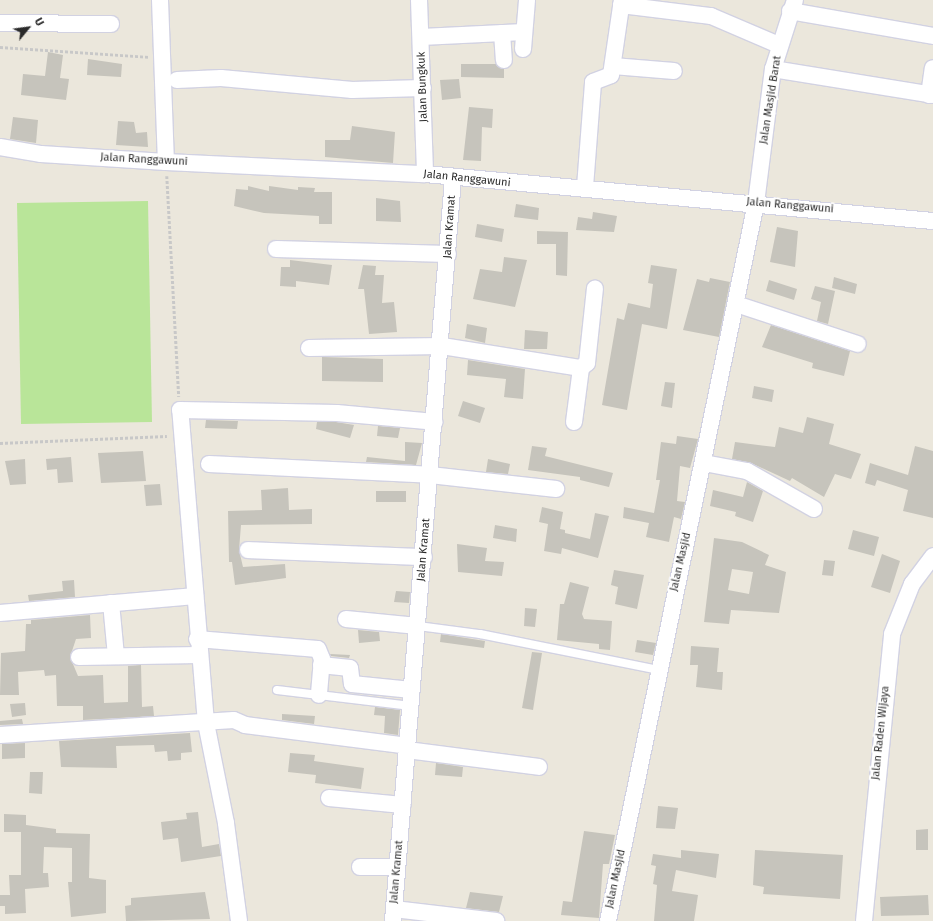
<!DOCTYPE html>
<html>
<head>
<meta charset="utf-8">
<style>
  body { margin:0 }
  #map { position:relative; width:933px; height:921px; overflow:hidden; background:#ebe7dc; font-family:"Fira Sans",sans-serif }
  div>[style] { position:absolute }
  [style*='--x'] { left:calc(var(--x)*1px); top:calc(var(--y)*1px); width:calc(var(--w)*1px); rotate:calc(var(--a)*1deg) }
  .pitch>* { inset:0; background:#b9e599 }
  .building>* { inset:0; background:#c6c4bc }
  .path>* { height:2.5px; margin-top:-1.25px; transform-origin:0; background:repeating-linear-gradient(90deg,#c8c8c8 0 3px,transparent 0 5px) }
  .roads { filter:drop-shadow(1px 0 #d2d2e2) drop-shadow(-1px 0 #d2d2e2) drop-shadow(0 1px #d2d2e2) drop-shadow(0 -1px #d2d2e2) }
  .lane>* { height:8px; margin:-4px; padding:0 4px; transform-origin:4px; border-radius:4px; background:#fff }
  .street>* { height:16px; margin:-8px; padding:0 8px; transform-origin:8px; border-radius:8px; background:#fff }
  span { translate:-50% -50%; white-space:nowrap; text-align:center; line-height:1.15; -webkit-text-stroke:4px #fff; paint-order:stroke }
  .street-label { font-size:11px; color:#2a2a2a }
  .north { position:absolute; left:8px; top:8px; width:40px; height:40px; -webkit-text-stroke:3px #fff; paint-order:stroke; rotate:61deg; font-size:11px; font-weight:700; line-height:16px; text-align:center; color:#2a2a2a }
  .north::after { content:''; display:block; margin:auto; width:14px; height:18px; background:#2a2a2a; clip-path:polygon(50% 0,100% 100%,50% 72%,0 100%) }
</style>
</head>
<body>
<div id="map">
  <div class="pitch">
    <i style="clip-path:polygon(148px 201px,152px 422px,21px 424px,17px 203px)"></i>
  </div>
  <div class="building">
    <i style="clip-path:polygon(48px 52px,63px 55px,60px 78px,69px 79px,66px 100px,21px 95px,23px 74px,45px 76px)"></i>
    <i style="clip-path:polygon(88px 59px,122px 64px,121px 77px,87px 75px)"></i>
    <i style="clip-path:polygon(461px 64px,496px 64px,504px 69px,504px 78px,461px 77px)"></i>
    <i style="clip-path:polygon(459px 79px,461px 98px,442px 100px,440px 80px)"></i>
    <i style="clip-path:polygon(469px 107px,493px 109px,492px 128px,482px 127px,481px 161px,463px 160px)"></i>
    <i style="clip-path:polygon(13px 117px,38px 120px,36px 143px,10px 139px)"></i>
    <i style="clip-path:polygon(118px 121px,134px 122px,136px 133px,147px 132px,148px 147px,116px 145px)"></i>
    <i style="clip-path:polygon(352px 126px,395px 132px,393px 163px,325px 157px,325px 140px,350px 140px)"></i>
    <i style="clip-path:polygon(248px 186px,269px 191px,269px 186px,298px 190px,298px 187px,315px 188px,314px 192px,332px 192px,332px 224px,319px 224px,319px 216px,264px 213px,234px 206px,236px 189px,248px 190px)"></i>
    <i style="clip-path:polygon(376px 198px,400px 201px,401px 222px,376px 221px)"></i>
    <i style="clip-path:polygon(516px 204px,539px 208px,538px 220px,514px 217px)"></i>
    <i style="clip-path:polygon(593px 212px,617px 216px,614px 232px,576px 230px,578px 217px,592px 219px)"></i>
    <i style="clip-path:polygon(477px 224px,504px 229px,502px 242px,475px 237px)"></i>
    <i style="clip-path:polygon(777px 227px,798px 231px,795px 267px,770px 262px)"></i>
    <i style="clip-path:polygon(537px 231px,568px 232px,567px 276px,556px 275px,556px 244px,537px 244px)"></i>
    <i style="clip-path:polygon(504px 257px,527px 260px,515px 307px,473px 299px,480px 269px,502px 272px)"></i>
    <i style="clip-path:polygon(290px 260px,332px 265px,329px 285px,296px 281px,296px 287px,280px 286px,281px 267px,290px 267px)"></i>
    <i style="clip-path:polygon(363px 265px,376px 266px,375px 275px,384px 275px,382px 303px,394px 302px,397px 332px,369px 334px,364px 289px,358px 289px)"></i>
    <i style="clip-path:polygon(651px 265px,677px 269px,667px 329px,642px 324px,627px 410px,602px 405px,617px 318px,624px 320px,628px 303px,650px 308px,653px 284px,648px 283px)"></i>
    <i style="clip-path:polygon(834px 277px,857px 284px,855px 294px,832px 288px)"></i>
    <i style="clip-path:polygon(710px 278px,730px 282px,719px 337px,683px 330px,697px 279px,709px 282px)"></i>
    <i style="clip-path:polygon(769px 280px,797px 289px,794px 300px,766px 291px)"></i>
    <i style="clip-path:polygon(815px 286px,835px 291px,828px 324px,817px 321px,821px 302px,811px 299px)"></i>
    <i style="clip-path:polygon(467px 324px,487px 328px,485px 343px,465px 338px)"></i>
    <i style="clip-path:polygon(771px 325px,850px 351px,844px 376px,812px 368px,813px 363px,762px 347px)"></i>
    <i style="clip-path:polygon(525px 330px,548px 332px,547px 349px,524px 349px)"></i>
    <i style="clip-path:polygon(322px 357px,383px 359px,383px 382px,322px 381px)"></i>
    <i style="clip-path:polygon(468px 360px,525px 369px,523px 399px,504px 397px,506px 379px,467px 375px)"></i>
    <i style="clip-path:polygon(665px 382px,675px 383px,672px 408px,661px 406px)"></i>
    <i style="clip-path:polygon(754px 386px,774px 390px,772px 402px,752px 398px)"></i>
    <i style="clip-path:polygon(463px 401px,485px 408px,480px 423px,458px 416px)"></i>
    <i style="clip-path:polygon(807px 417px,834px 424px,829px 444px,861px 454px,851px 479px,835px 474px,824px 497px,792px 478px,790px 481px,751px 463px,732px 459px,735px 442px,775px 447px,779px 427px,803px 433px)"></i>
    <i style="clip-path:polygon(206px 420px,238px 421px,237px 429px,205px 428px)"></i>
    <i style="clip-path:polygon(317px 422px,336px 422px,354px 425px,350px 438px,316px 429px)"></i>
    <i style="clip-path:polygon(378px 426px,400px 428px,398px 438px,377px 436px)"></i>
    <i style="clip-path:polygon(677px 436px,698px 439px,690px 468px,680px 466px,677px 501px,685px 502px,681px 519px,674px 517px,669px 542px,646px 537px,649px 523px,623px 518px,624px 507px,654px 513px,660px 480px,656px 480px,661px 442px,676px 444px)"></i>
    <i style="clip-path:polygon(405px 442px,422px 443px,416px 465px,366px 462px,367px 457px,405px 461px)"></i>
    <i style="clip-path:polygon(532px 446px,547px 448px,545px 456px,613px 473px,609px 487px,580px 480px,580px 477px,528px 470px)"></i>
    <i style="clip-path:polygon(915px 446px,933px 451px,933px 518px,903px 511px,908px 490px,877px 480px,875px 486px,865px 483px,870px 463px,908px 475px)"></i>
    <i style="clip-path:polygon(143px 451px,146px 481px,101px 483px,98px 453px)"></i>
    <i style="clip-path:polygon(71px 457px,73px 482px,58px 483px,57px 469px,47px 470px,46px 459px)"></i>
    <i style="clip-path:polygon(25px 459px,26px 484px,10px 485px,5px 461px)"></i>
    <i style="clip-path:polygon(488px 459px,510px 464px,508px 474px,486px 472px)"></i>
    <i style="clip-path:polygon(747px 482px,763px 491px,753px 522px,735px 516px,736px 512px,710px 506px,713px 490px,743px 497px)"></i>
    <i style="clip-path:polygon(160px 484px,162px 505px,146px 506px,144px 485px)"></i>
    <i style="clip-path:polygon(288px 488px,289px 510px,312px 509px,312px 524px,241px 525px,239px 550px,243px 567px,285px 564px,286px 578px,235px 585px,232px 562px,229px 562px,228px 511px,262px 510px,261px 490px)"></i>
    <i style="clip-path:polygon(376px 491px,406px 491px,406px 502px,376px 502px)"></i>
    <i style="clip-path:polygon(542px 507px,563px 512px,560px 529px,565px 530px,565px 533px,590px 539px,595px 513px,609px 516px,598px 558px,562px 548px,561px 554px,544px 551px,548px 524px,539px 522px)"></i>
    <i style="clip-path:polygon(495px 525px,517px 529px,516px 542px,493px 538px)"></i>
    <i style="clip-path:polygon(853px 530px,879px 537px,874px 556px,848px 549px)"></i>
    <i style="clip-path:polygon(evenodd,714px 538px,742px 542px,769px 555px,765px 565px,786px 572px,779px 613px,731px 610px,729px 624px,704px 622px,714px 538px,732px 569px,753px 572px,749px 594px,728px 590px,732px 569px)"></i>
    <i style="clip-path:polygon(457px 544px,487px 548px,485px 561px,504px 562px,502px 576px,458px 572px)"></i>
    <i style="clip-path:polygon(882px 554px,900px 561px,890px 593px,871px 587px)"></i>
    <i style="clip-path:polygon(824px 560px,835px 561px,833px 576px,822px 575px)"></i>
    <i style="clip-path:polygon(614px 570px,644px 575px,637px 609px,615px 604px,618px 587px,611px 585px)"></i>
    <i style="clip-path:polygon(74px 580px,75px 597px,29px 601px,28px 595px,63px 591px,62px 581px)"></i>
    <i style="clip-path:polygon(570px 582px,589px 587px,582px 614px,584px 619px,612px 621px,610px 650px,599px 649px,599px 644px,557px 640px,560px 604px,564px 604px)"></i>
    <i style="clip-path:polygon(396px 591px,410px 592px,409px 603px,394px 602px)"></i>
    <i style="clip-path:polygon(525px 608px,537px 609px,535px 627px,524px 626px)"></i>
    <i style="clip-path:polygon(90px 615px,91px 638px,76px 639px,70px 657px,78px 676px,103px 675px,104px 703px,128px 702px,128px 666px,141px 665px,142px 707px,153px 706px,154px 716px,83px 720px,83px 706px,57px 706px,56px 675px,45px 676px,44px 670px,18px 672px,19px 695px,0 695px,1px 653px,25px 651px,26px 624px,31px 624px,31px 620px)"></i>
    <i style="clip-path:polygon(358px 630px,379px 632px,380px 641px,359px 643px)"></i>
    <i style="clip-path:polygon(441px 634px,485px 641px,484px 648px,440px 642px)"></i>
    <i style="clip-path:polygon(637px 640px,656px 643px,653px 655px,635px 652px)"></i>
    <i style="clip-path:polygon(691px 646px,719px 648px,717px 672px,723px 672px,722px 690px,696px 687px,698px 665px,690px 665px)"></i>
    <i style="clip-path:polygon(532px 652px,542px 653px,533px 710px,522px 708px)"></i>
    <i style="clip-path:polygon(330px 654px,350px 655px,349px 658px,331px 656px)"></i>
    <i style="clip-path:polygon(25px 703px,26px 715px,12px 717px,10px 704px)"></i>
    <i style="clip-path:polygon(375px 707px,400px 710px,398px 735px,384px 733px,385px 716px,374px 715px)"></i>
    <i style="clip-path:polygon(282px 714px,315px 716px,314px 724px,282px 720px)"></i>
    <i style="clip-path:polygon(22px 719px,23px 724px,0 725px,0 721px)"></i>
    <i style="clip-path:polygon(190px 733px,192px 752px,181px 753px,181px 760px,168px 761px,167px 751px,155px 752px,154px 745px,116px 746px,117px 768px,61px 767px,59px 741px)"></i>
    <i style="clip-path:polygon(25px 743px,25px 758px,2px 759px,2px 744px)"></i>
    <i style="clip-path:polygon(290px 753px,315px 755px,314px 761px,364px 768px,361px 789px,315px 783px,316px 775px,288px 772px)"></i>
    <i style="clip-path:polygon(436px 763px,463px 767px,462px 777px,435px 775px)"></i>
    <i style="clip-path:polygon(30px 772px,43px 772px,42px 794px,29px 793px)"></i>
    <i style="clip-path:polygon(658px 806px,678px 808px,675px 829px,656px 828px)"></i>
    <i style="clip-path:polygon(198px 812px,202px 847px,219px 844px,221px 856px,181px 862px,178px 838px,163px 840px,161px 822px,187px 819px,186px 813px)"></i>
    <i style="clip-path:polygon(4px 814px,26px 815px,26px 825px,56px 829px,56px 833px,90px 834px,89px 878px,106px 880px,106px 913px,71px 917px,68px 882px,72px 882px,72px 848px,44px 847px,43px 873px,48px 873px,49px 887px,25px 889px,26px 913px,5px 914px,5px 906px,0 906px,0 895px,10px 895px,9px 875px,21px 875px,21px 832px,4px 832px)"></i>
    <i style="clip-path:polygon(928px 829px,928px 850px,916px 850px,916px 830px)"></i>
    <i style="clip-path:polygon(584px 831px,615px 835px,609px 864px,603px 864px,599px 918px,561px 915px,563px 901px,572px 902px)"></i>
    <i style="clip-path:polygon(681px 850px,719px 854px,716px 878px,676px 870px,672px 891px,698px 895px,694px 921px,654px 921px,657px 885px,653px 884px,656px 866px,651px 865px,653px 854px,681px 858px)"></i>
    <i style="clip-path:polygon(755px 850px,843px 855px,840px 899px,763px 894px,764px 887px,753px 885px)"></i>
    <i style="clip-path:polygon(205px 892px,210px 919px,126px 921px,125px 906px,131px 905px,131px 898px)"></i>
    <i style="clip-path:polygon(470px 892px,503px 896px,499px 912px,466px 908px)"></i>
    <i style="clip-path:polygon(928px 895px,929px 915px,881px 916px,880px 897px)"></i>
  </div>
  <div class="path">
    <i style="--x:0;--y:47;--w:149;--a:3.8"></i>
    <i style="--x:167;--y:176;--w:221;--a:86.9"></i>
    <i style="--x:0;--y:443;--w:167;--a:-2.4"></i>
  </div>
  <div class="roads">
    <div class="lane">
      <i style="--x:418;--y:626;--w:63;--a:7.4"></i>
      <i style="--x:480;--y:634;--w:183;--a:11.4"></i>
      <i style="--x:277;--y:690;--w:135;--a:6.8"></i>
    </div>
    <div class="street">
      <i style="--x:160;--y:0;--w:162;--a:87.9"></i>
      <i style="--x:419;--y:0;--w:174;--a:88"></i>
      <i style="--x:621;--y:5;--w:91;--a:7"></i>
      <i style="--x:711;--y:16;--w:74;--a:23.1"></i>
      <i style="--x:790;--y:11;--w:145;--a:9.9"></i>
      <i style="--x:0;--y:23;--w:111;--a:0.5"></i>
      <i style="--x:502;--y:33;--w:27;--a:86"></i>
      <i style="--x:421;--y:37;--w:103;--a:-2.8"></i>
      <i style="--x:523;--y:49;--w:49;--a:-85.3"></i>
      <i style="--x:613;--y:66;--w:61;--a:4.7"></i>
      <i style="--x:773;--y:69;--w:162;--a:9.2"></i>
      <i style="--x:177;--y:80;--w:44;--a:-2.6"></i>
      <i style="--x:221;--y:78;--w:132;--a:5.2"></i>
      <i style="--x:352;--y:90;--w:71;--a:-1.6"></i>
      <i style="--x:929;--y:95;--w:27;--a:-82"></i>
      <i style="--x:0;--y:147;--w:42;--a:9.7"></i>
      <i style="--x:41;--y:154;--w:125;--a:3.7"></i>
      <i style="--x:166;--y:162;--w:259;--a:2.7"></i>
      <i style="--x:425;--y:174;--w:510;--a:5.29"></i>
      <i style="--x:585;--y:187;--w:105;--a:-85.6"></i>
      <i style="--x:593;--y:82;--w:19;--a:-21"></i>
      <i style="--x:611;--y:75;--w:76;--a:-81.7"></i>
      <i style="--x:276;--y:249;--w:172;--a:1.7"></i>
      <i style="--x:736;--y:304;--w:128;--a:18.2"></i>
      <i style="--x:309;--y:348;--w:133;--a:-0.9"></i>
      <i style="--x:442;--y:346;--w:141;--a:9"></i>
      <i style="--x:581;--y:368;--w:8;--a:-40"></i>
      <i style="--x:587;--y:363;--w:75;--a:-83.9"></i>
      <i style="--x:574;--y:422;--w:54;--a:-82.6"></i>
      <i style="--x:704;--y:463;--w:44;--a:10.5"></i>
      <i style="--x:747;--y:471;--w:77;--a:29.6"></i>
      <i style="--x:209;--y:464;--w:221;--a:2.8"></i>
      <i style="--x:430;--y:475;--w:127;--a:6.3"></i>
      <i style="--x:248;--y:550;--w:176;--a:2.3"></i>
      <i style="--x:111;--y:603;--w:53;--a:84.6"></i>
      <i style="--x:0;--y:613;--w:196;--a:-5"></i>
      <i style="--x:346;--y:619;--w:72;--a:5.6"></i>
      <i style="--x:197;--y:639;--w:121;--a:4.7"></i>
      <i style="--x:318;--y:649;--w:11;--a:68"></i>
      <i style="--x:322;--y:659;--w:36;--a:95"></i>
      <i style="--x:79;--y:657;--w:120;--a:-1"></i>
      <i style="--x:321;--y:665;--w:29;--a:6"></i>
      <i style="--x:350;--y:668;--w:16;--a:83"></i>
      <i style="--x:352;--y:684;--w:60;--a:5.7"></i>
      <i style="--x:0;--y:735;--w:234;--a:-3.7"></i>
      <i style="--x:234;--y:720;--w:12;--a:24"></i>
      <i style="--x:245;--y:725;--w:164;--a:7.3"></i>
      <i style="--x:407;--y:750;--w:133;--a:7.3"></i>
      <i style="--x:329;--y:798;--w:74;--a:5.4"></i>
      <i style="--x:360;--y:867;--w:37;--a:0"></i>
      <i style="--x:394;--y:909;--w:103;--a:6.7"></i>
      <i style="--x:239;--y:921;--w:99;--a:-97.6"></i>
      <i style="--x:226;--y:823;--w:102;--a:-101.3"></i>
      <i style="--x:206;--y:723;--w:314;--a:-94.7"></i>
      <i style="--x:180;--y:410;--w:157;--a:1.1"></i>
      <i style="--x:337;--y:413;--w:98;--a:5.2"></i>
      <i style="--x:393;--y:921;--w:745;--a:-85.38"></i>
      <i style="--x:608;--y:921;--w:733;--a:-78.35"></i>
      <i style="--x:756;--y:203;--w:135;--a:-82.8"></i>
      <i style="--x:773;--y:69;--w:72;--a:-72.3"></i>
      <i style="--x:864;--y:921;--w:288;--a:-84.4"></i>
      <i style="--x:892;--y:634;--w:54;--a:-68.2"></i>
      <i style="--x:912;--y:584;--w:35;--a:-53"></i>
    </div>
  </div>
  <div class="street-label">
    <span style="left:423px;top:87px;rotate:-92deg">Jalan Bungkuk</span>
    <span style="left:771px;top:100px;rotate:-81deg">Jalan Masjid Barat</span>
    <span style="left:144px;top:160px;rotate:3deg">Jalan Ranggawuni</span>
    <span style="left:467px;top:179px;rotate:6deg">Jalan Ranggawuni</span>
    <span style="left:790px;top:206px;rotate:5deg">Jalan Ranggawuni</span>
    <span style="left:450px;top:227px;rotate:-86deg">Jalan Kramat</span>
    <span style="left:424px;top:550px;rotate:-85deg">Jalan Kramat</span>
    <span style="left:681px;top:562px;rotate:-77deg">Jalan Masjid</span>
    <span style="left:881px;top:733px;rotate:-84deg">Jalan Raden Wijaya</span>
    <span style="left:397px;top:872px;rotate:-85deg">Jalan Kramat</span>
    <span style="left:616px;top:879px;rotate:-78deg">Jalan Masjid</span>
  </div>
  <div class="north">U</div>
</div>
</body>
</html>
